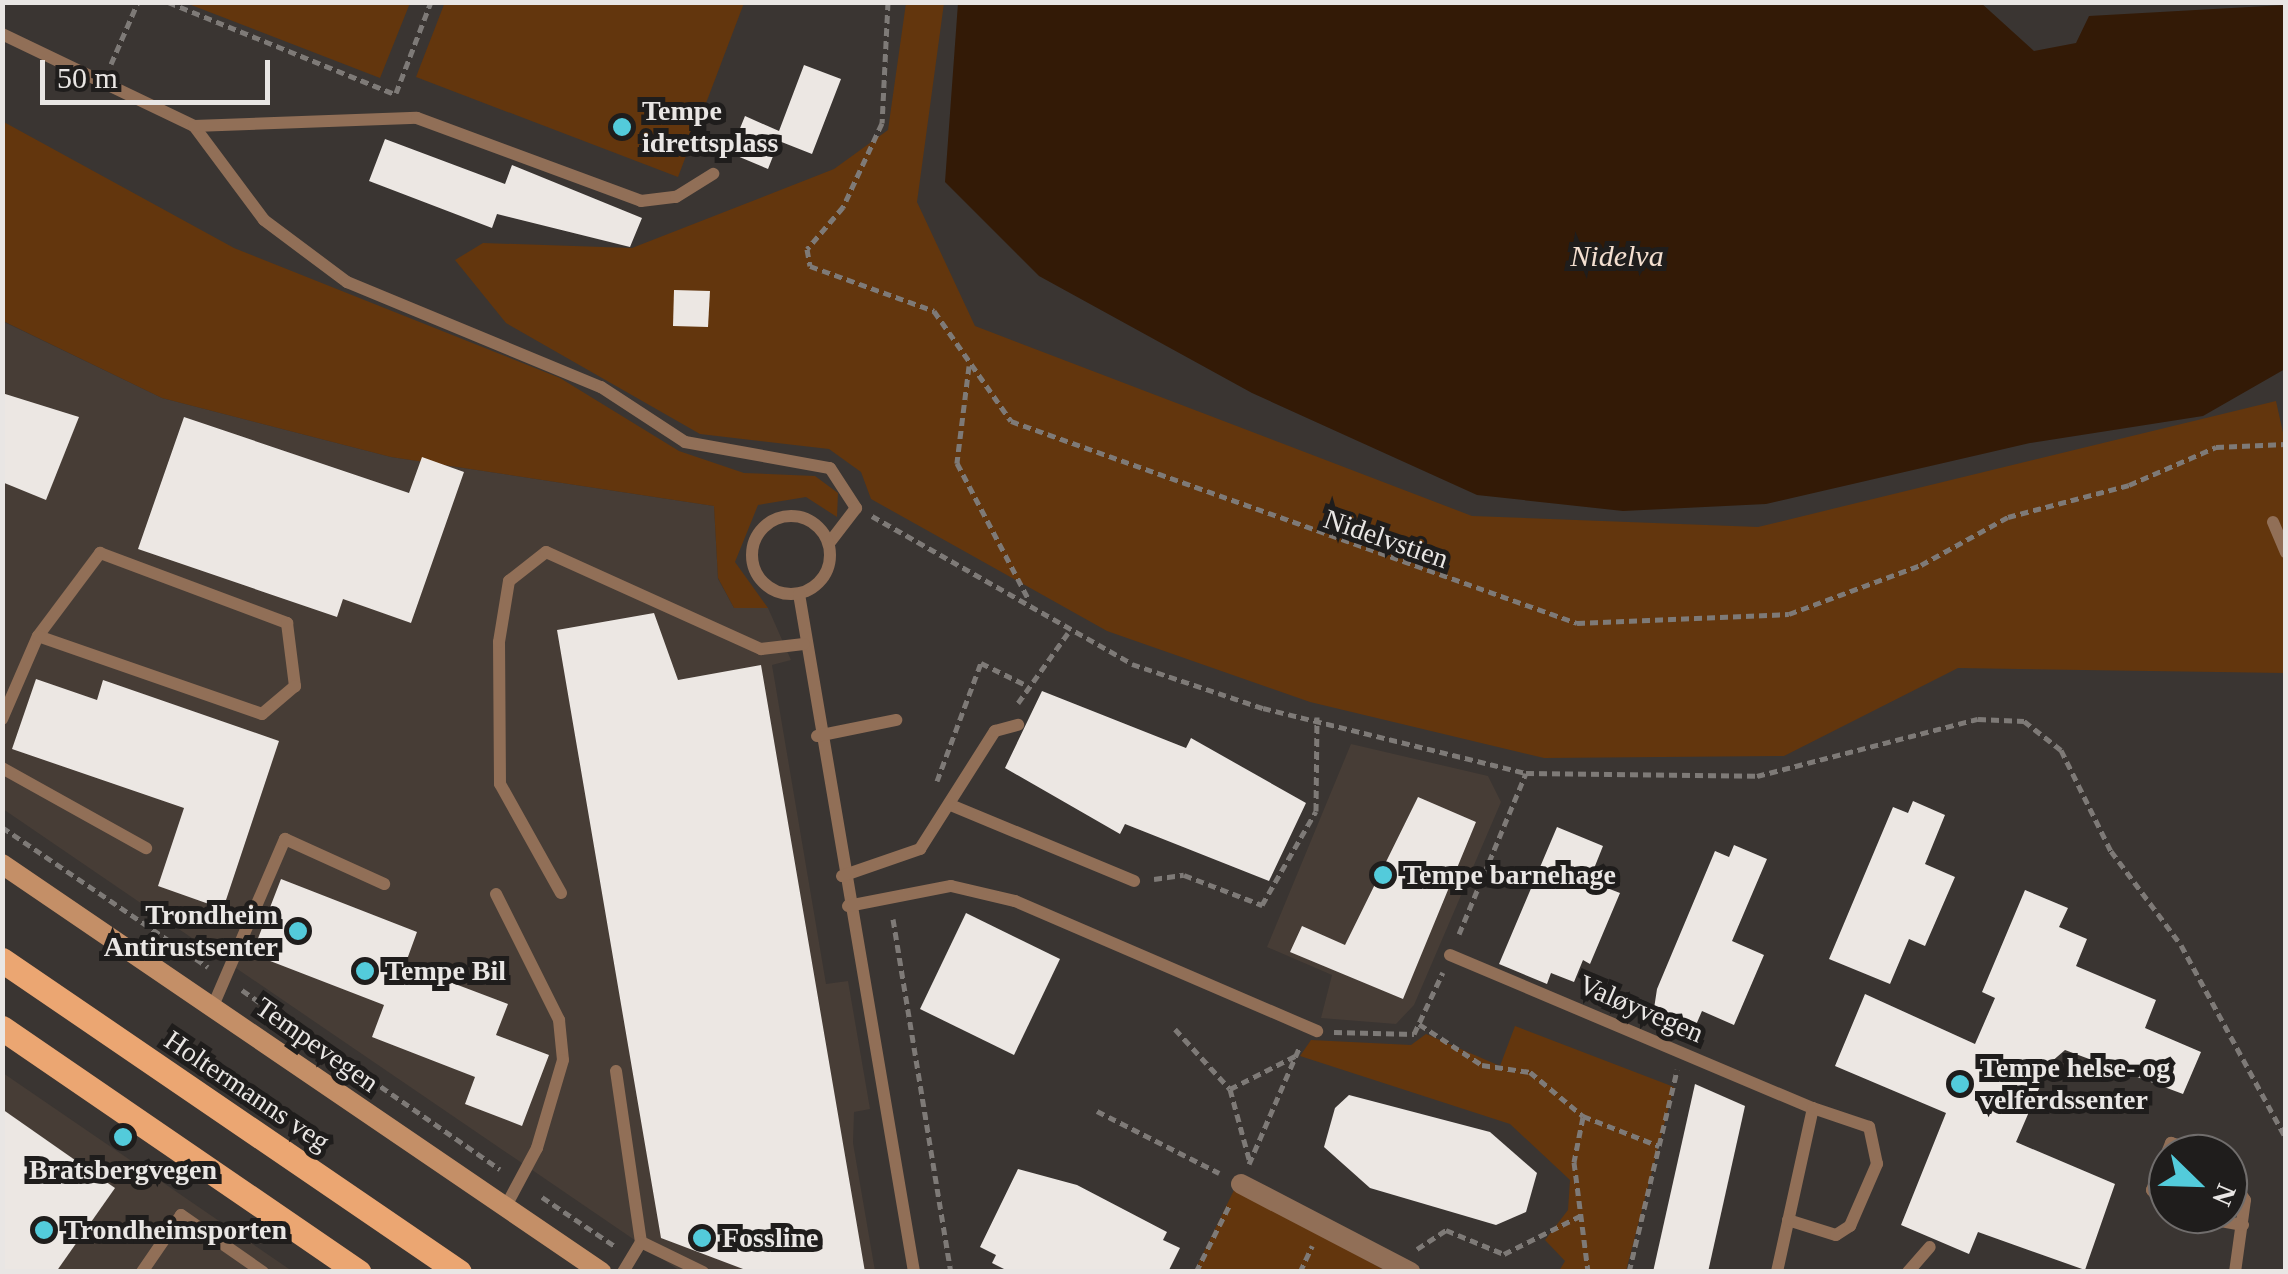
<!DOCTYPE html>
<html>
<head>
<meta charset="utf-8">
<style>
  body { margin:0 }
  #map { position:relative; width:2288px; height:1274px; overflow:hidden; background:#3a3532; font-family:Georgia,serif }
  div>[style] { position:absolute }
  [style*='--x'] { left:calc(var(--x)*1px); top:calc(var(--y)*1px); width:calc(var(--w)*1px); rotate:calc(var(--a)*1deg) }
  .built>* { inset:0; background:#473d36 }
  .green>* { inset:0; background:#63360d }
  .water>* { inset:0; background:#331a06 }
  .building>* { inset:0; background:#ece7e3 }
  .path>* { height:5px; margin-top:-2.5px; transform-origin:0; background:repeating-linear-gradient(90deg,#7e7a77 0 8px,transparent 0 13px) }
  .lane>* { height:12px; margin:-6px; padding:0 6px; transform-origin:6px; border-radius:6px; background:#916f57 }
  .lane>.ring { margin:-6px; padding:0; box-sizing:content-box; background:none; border:12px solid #916f57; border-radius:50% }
  .street>* { height:20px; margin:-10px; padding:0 10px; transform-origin:10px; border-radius:10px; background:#916f57 }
  .secondary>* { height:20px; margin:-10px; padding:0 10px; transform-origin:10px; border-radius:10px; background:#c48f67 }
  .primary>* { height:25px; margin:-12.5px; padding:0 12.5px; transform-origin:12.5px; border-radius:12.5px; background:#eba672 }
  .dots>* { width:28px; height:28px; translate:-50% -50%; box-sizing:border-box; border:5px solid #1f1d1c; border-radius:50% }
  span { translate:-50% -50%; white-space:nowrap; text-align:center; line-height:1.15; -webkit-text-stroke:10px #1f1d1c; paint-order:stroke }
  .poi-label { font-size:28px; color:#e9e6e4; font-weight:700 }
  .left { translate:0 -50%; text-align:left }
  .right { translate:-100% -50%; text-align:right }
  .street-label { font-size:28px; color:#e9e6e4 }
  .water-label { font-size:30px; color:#f4dfd0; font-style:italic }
  .frame { position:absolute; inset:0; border:5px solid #e9e6e4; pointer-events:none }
  .north { position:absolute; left:2148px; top:1134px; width:100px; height:100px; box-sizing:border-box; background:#1f1d1c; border:2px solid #706d6c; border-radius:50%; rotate:113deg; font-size:28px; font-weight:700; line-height:40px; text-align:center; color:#e9e6e4 }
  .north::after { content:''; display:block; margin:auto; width:35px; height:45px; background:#53cbdb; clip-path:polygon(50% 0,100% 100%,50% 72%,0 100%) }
  .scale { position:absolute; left:40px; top:60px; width:230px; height:45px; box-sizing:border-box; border:5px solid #e9e6e4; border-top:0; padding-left:12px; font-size:30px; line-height:35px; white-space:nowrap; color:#e9e6e4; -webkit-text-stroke:8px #1f1d1c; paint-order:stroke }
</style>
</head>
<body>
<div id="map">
  <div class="built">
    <i style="clip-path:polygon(2px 321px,162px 398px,391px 457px,714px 506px,718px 579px,734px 608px,768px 608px,791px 660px,772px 665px,826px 984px,848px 981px,870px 1109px,854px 1112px,853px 1143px,875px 1271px,680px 1271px,3px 809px)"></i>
    <i style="clip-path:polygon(1351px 744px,1488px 776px,1501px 802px,1414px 1005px,1396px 1024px,1321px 1018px,1332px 975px,1267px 947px)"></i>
    <i style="clip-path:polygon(3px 1073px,292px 1271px,3px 1271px)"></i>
  </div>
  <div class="green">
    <i style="clip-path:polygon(445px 2px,744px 2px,744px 3px,678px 177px,416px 77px)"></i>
    <i style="clip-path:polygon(186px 3px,410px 2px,410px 3px,380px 78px)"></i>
    <i style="clip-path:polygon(906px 3px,944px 3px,917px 202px,975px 326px,1472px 516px,1758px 527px,2276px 401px,2286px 446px,2285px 673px,1958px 668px,1784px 756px,1544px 758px,1310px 702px,1107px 631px,871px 499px,861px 472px,829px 449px,700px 434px,506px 323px,455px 260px,483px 243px,632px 248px,834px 169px,888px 130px)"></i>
    <i style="clip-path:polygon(2px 121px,234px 248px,560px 378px,679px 451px,744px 473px,815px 476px,838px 493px,837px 517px,806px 497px,758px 505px,735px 562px,768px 608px,734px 608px,718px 578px,714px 506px,391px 457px,162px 398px,3px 321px)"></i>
    <i style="clip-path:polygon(1515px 1026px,1674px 1087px,1626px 1271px,1559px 1271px,1565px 1261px,1545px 1240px,1568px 1210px,1570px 1180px,1510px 1124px,1300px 1056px,1311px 1040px,1411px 1045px,1426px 1034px,1500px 1066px)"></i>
    <i style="clip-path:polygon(1235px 1188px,1388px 1272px,1194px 1272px)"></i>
  </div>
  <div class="water">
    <i style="clip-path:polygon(1980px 2px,2034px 51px,2076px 43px,2089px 16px,2285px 5px,2285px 369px,2203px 416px,2030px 443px,1766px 504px,1623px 511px,1477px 495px,1252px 393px,1039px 276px,945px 182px,958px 3px)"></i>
  </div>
  <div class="building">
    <i style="clip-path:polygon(804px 65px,841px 79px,812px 154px,779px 141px,768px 169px,730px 153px,745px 116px,779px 131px)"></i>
    <i style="clip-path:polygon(385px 139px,505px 184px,512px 165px,642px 218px,630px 247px,497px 214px,492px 228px,369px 181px)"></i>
    <i style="clip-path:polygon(674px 290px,710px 291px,708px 327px,673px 326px)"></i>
    <i style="clip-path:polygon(2px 393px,79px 417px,46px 500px,2px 482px)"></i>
    <i style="clip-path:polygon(184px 417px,409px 493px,422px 457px,464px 472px,411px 623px,343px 599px,337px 617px,138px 549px)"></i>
    <i style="clip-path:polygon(654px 613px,678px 680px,761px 665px,865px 1272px,751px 1272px,661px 1238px,557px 630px)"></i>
    <i style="clip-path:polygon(36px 679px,97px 700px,103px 680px,279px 741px,223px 909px,158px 886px,184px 808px,12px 749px)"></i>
    <i style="clip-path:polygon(1042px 691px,1186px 748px,1191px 738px,1306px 803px,1269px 881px,1125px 824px,1120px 834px,1005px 768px)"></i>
    <i style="clip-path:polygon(1418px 797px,1476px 822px,1403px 999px,1290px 952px,1302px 926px,1345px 945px)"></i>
    <i style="clip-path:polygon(1913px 801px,1945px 815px,1925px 864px,1955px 877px,1925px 946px,1909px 939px,1890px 984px,1829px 959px,1893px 807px,1908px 813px)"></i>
    <i style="clip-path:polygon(1557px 827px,1603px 846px,1589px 881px,1620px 893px,1590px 964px,1583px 960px,1574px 982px,1551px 973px,1547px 984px,1499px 964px)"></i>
    <i style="clip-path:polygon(1734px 845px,1767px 859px,1732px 941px,1764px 955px,1734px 1025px,1702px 1011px,1693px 1032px,1653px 1015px,1657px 989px,1715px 851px,1729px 857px)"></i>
    <i style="clip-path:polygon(281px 879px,417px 932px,405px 965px,508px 1004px,496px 1035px,549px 1055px,522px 1126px,465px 1104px,475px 1077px,372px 1037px,384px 1005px,252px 954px)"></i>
    <i style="clip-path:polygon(2025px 890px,2068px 908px,2059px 927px,2087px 939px,2076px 966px,2156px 1000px,2145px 1028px,2201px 1052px,2183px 1094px,2065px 1050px,2050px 1063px,2016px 1142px,2115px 1184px,2085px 1270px,1978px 1232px,1969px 1254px,1901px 1225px,1946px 1113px,1835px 1066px,1865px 994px,1975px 1044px,1995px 998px,1982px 992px)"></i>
    <i style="clip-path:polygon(966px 913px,1060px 959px,1014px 1055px,920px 1009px)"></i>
    <i style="clip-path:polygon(1695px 1084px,1745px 1106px,1708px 1272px,1653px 1272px)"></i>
    <i style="clip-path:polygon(1349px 1095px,1490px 1132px,1537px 1173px,1526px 1212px,1496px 1225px,1370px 1188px,1324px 1147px,1335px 1108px)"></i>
    <i style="clip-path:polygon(2px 1109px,115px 1188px,56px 1272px,2px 1272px)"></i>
    <i style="clip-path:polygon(1018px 1169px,1077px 1185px,1167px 1232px,1163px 1240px,1180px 1248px,1168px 1272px,1010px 1272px,992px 1263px,996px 1255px,980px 1247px)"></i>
  </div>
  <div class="path">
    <i style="--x:168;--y:2;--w:245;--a:22.1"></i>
    <i style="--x:888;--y:2;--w:121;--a:92.8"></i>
    <i style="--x:882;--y:123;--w:93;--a:114.9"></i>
    <i style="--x:843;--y:207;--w:55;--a:130.6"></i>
    <i style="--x:807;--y:249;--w:17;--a:80"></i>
    <i style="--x:810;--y:266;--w:132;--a:19.9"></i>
    <i style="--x:934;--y:311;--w:134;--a:55"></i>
    <i style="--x:1011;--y:421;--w:601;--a:19.64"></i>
    <i style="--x:1577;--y:623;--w:212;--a:-2.4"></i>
    <i style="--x:1789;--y:614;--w:141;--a:-20.4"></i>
    <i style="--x:1921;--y:565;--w:99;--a:-28.9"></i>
    <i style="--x:2008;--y:517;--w:125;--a:-14.8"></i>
    <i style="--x:2129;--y:485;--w:95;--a:-23.6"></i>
    <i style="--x:2216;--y:447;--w:70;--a:-2.5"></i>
    <i style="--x:111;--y:64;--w:68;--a:-66.5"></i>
    <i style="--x:396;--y:93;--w:97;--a:-69"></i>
    <i style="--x:969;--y:366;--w:98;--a:97.1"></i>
    <i style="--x:957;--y:463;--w:155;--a:62.3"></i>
    <i style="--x:872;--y:516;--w:299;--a:29.6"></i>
    <i style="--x:1132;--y:664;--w:138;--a:18.6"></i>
    <i style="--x:1263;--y:708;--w:270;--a:13.9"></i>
    <i style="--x:1018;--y:703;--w:86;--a:-54.5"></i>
    <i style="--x:937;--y:781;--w:126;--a:-69.6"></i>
    <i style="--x:981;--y:663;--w:50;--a:26.1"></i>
    <i style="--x:2;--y:827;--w:249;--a:34.2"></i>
    <i style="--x:1154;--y:879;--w:30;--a:-8"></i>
    <i style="--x:1184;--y:875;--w:84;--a:21"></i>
    <i style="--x:1262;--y:905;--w:108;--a:-60.1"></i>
    <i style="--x:1316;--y:811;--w:94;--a:-89.4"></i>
    <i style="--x:893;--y:919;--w:358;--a:80.7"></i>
    <i style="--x:1459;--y:934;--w:174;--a:-67.4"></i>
    <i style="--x:1526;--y:773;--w:231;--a:0.7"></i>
    <i style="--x:1757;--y:776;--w:228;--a:-14.5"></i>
    <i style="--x:1978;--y:719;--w:46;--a:2.5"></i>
    <i style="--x:2024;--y:721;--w:47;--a:38.1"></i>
    <i style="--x:2061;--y:750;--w:113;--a:63.7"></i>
    <i style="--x:2111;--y:851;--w:117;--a:53.3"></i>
    <i style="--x:2181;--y:945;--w:220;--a:61.5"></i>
    <i style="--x:242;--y:990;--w:314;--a:34.8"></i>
    <i style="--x:1419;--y:1024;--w:75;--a:33.1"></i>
    <i style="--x:1482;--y:1065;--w:49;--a:8.3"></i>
    <i style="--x:1530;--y:1072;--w:69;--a:39.7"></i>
    <i style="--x:1583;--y:1116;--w:82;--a:21.5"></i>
    <i style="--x:1175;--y:1029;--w:81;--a:47.5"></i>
    <i style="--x:1230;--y:1089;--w:73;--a:74.8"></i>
    <i style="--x:1334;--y:1032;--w:80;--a:1.4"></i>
    <i style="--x:1414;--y:1034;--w:68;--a:-64.9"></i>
    <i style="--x:1230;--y:1089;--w:73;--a:-26.9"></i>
    <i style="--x:1097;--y:1111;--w:137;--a:26.9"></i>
    <i style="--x:1583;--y:1117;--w:46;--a:101.3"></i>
    <i style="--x:1574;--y:1162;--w:111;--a:82.7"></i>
    <i style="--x:1249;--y:1164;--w:129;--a:-66.6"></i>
    <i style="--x:542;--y:1197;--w:89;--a:34"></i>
    <i style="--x:1417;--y:1249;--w:35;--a:-33"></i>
    <i style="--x:1446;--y:1230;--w:63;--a:22.5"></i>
    <i style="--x:1504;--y:1254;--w:85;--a:-26.6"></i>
    <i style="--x:1196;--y:1272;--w:74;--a:-63.4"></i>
    <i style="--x:1300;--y:1272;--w:29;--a:-65"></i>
    <i style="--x:1629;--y:1272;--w:208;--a:-76.6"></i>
  </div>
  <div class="lane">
    <i style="--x:2;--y:34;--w:213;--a:25.6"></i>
    <i style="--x:194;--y:126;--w:117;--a:53.3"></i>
    <i style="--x:264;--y:220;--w:104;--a:36.8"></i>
    <i style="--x:347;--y:282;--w:275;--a:22.5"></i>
    <i style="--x:601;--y:387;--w:100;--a:33.2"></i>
    <i style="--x:685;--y:442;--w:147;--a:10.2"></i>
    <i style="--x:830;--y:468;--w:48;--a:57"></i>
    <i style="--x:856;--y:508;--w:43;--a:127.4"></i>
    <i style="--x:194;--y:126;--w:223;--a:-2.1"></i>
    <i style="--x:417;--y:118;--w:239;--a:20.3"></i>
    <i style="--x:641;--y:201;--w:35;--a:-7"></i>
    <i style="--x:676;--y:197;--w:44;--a:-31.9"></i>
    <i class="ring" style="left:752px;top:516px;width:66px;height:66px"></i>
    <i style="--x:2273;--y:522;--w:33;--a:67"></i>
    <i style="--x:799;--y:594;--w:688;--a:80.37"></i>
    <i style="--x:2;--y:719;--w:90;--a:-66.6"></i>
    <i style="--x:38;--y:636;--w:104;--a:-53.2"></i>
    <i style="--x:100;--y:553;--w:200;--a:20.5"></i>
    <i style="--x:287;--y:623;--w:64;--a:82.8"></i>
    <i style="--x:295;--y:686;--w:43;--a:139.7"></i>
    <i style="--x:262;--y:714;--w:237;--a:-160.8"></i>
    <i style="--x:817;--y:736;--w:81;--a:-11.4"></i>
    <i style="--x:2;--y:768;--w:165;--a:29.1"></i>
    <i style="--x:953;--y:806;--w:196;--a:22.5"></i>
    <i style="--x:842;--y:876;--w:83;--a:-19.1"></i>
    <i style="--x:920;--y:849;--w:140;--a:-57.6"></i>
    <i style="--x:995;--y:731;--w:24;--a:-15"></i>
    <i style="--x:561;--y:893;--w:125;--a:-119.2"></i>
    <i style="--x:500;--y:784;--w:142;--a:-90.4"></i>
    <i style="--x:499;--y:642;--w:62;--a:-80.7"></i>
    <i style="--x:509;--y:581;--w:47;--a:-38.1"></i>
    <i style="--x:546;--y:552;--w:236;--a:24.3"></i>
    <i style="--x:761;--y:649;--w:43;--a:-6.6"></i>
    <i style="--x:496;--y:894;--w:141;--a:63.4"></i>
    <i style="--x:559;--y:1020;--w:40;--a:84.3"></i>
    <i style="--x:563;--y:1060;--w:92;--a:106.5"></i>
    <i style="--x:537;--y:1148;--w:68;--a:118.1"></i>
    <i style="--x:848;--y:906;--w:105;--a:-11"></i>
    <i style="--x:951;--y:886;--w:66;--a:13.2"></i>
    <i style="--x:1015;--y:901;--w:329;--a:23.3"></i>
    <i style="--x:1450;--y:955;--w:394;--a:22.9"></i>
    <i style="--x:1813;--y:1108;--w:168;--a:102.4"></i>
    <i style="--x:213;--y:1006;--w:182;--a:-66.7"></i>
    <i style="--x:285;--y:839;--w:109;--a:24.4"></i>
    <i style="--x:616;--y:1071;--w:173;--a:81.7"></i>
    <i style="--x:2228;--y:1174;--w:31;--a:57"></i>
    <i style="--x:2245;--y:1200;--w:73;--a:97.9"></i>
    <i style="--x:2168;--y:1208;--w:24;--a:-132"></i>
    <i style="--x:2152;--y:1190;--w:51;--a:-68"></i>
    <i style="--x:2171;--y:1143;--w:42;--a:15"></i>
    <i style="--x:2182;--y:1214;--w:62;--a:10.2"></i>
    <i style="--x:1788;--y:1220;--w:50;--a:17.4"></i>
    <i style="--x:1836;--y:1235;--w:17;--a:-33"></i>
    <i style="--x:1850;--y:1226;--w:68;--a:-66.5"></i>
    <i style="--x:1877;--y:1164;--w:38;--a:-102"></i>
    <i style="--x:1869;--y:1127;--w:59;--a:-161.3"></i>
    <i style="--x:142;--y:1272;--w:69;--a:-55.6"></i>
    <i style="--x:181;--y:1215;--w:100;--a:34.8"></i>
    <i style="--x:623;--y:1272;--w:35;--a:-59"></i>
    <i style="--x:641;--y:1242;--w:69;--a:25.8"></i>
    <i style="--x:1908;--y:1272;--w:33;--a:-49"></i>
  </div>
  <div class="street">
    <i style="--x:1241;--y:1184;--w:191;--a:27.5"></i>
  </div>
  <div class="secondary">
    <i style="--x:2;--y:864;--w:725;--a:34.26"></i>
  </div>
  <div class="primary">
    <i style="--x:2;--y:960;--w:553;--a:34.32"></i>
    <i style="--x:2;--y:1028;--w:432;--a:34.4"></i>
  </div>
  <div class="dots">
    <i style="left:622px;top:127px;background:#53cbdb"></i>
    <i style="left:1383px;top:875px;background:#53cbdb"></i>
    <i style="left:298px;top:931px;background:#53cbdb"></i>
    <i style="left:365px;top:971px;background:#53cbdb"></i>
    <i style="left:1960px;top:1084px;background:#53cbdb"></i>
    <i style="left:123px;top:1137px;background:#53cbdb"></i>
    <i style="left:44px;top:1230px;background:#53cbdb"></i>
    <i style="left:702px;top:1238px;background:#53cbdb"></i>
  </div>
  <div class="poi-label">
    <span class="left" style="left:642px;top:127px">Tempe<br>idrettsplass</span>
    <span class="left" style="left:1403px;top:875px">Tempe barnehage</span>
    <span class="right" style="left:278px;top:931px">Trondheim<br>Antirustsenter</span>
    <span class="left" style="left:385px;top:971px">Tempe Bil</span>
    <span class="left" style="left:1980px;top:1084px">Tempe helse- og<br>velferdssenter</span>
    <span style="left:123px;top:1170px">Bratsbergvegen</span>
    <span class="left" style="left:64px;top:1230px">Trondheimsporten</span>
    <span class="left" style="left:722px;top:1238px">Fossline</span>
  </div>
  <div class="street-label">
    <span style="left:1386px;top:539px;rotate:19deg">Nidelvstien</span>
    <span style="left:1641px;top:1009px;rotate:23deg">Valøyvegen</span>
    <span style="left:317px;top:1045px;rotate:35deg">Tempevegen</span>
    <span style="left:247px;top:1091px;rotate:34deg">Holtermanns veg</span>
  </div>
  <div class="water-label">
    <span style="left:1617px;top:256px">Nidelva</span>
  </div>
  <div class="frame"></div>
  <div class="north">N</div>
  <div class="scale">50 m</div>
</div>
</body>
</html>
